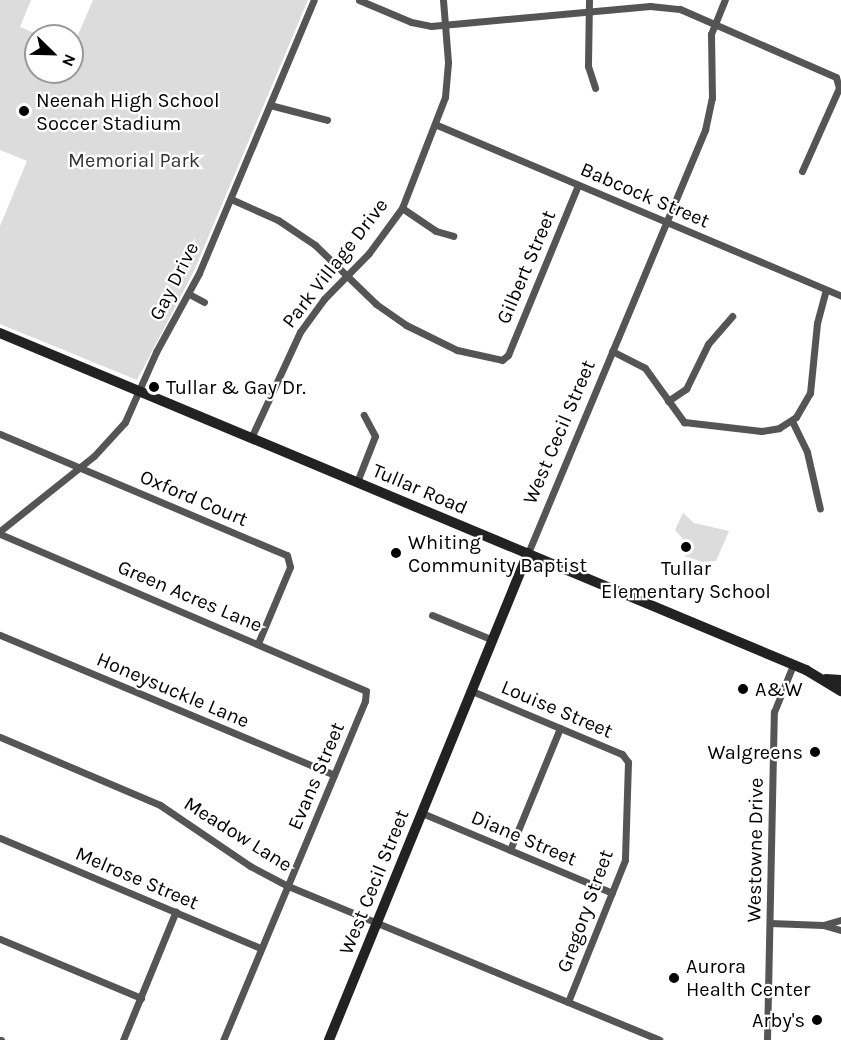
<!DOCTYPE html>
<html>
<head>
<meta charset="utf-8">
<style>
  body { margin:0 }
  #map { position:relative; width:841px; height:1040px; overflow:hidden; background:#fff; font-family:Karla,sans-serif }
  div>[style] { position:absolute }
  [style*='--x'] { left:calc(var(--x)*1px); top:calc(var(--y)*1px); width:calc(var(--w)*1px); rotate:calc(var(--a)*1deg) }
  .green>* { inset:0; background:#dcdcdc }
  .street>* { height:7px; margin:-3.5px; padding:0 3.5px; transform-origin:3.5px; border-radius:3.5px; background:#555 }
  .secondary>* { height:10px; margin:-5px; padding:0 5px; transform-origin:5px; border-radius:5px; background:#222 }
  .dots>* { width:16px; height:16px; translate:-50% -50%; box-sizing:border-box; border:3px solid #fff; border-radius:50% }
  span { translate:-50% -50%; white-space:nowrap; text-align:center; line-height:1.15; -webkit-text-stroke:4.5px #fff; paint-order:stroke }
  .poi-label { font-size:20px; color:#000 }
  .left { translate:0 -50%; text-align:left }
  .right { translate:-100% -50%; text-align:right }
  .park-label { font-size:20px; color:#333 }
  .street-label { font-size:20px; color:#000 }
  .north { position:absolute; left:24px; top:24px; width:60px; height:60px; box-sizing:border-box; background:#fff; border:2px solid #999; border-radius:50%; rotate:113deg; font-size:16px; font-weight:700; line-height:24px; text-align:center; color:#000 }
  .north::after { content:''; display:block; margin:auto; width:21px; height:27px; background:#000; clip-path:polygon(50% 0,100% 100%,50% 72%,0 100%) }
</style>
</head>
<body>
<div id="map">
  <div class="green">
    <i style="clip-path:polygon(0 0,31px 0,20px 27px,41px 36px,36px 36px,36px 72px,72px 72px,72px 49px,93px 0,308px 0,194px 271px,137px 380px,0 324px,0 226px,27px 161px,0 150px)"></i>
    <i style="clip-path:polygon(683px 513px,694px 523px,729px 531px,716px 561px,702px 562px,685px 556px,682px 538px,675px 530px)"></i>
  </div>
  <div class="street">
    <i style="--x:359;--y:0;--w:56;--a:22.9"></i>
    <i style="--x:411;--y:22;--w:20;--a:11"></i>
    <i style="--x:431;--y:26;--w:220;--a:-5.2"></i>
    <i style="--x:650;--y:6;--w:30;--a:6"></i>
    <i style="--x:680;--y:9;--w:170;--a:23.6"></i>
    <i style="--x:836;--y:77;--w:11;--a:75"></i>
    <i style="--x:839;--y:88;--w:91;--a:114"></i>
    <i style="--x:589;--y:0;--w:66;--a:90.9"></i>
    <i style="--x:588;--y:66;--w:23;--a:72"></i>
    <i style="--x:270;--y:105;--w:59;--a:14.7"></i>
    <i style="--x:437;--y:125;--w:439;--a:22.9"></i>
    <i style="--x:231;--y:199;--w:51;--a:24.1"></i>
    <i style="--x:278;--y:220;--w:45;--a:34"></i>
    <i style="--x:315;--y:245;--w:85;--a:44"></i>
    <i style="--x:376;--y:304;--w:37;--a:35"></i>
    <i style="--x:406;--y:325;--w:57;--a:26.1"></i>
    <i style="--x:457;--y:350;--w:46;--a:12.5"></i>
    <i style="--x:502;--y:360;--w:8;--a:-40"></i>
    <i style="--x:508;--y:355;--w:184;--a:-67.6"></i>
    <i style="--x:402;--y:208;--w:41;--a:34.1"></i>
    <i style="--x:436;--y:231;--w:18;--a:16"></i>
    <i style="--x:189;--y:294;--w:17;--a:28"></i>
    <i style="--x:612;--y:351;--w:37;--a:27"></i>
    <i style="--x:645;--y:368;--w:67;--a:54.2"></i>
    <i style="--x:684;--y:422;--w:78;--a:6.7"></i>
    <i style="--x:761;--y:431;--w:18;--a:-9"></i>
    <i style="--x:779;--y:428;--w:20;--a:-33"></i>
    <i style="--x:796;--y:417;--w:28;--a:-60"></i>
    <i style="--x:810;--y:393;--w:70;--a:-84.3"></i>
    <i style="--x:817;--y:323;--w:34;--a:-75"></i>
    <i style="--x:668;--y:401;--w:22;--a:-34"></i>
    <i style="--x:686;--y:389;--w:50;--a:-63.9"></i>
    <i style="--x:708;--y:344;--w:37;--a:-49"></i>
    <i style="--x:792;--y:421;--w:34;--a:64"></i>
    <i style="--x:807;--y:452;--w:58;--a:77.2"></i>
    <i style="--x:0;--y:434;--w:311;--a:22.9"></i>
    <i style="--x:287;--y:555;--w:12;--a:76"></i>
    <i style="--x:290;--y:567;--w:82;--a:112.8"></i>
    <i style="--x:251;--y:438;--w:117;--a:-65.2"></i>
    <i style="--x:300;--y:332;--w:41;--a:-54"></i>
    <i style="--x:324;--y:299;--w:64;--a:-45.6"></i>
    <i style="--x:369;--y:253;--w:56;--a:-53.7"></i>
    <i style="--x:402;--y:208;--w:119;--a:-68.8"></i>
    <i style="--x:445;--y:97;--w:35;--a:-85"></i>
    <i style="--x:448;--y:62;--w:62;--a:-94.6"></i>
    <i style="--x:357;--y:482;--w:49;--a:-68.6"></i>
    <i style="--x:375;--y:436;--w:24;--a:-118"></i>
    <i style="--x:0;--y:531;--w:120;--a:-38.6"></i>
    <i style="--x:94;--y:456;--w:46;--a:-47.6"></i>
    <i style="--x:125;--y:422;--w:77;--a:-66.1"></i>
    <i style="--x:156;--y:352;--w:90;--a:-61.4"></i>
    <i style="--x:199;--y:273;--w:296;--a:-67.2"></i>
    <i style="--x:0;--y:534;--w:398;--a:23.2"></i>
    <i style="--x:366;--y:691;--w:10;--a:96"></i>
    <i style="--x:365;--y:701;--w:368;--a:112.7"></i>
    <i style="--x:528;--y:553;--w:459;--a:-67.3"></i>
    <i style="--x:705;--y:130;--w:33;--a:-78"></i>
    <i style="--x:712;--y:98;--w:64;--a:-90.9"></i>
    <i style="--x:711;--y:34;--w:37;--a:-68"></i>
    <i style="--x:432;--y:615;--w:66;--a:22.3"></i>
    <i style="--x:0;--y:635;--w:362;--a:22.7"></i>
    <i style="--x:472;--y:691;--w:163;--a:22.8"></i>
    <i style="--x:622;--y:754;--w:10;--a:53"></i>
    <i style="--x:628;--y:762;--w:98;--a:91.8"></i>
    <i style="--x:625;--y:860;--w:153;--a:111.9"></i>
    <i style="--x:0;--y:737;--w:174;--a:23"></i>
    <i style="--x:160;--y:805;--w:109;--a:34.1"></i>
    <i style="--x:250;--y:866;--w:43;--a:27.8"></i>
    <i style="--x:288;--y:886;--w:402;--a:22.5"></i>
    <i style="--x:422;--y:813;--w:206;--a:22.8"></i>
    <i style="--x:0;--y:838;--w:283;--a:22.9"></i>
    <i style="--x:510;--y:850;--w:132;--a:-67.7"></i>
    <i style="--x:770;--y:923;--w:53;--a:2.2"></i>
    <i style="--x:823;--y:925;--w:19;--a:16"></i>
    <i style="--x:823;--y:925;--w:19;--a:-16"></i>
    <i style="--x:0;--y:939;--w:153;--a:22.7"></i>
    <i style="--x:0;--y:1040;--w:1;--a:0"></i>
    <i style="--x:123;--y:1040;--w:139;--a:-67.7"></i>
    <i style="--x:767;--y:1040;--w:328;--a:-88.8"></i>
    <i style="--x:774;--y:712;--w:51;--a:-68"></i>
  </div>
  <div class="secondary">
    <i style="--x:0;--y:333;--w:874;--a:22.69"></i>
    <i style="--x:806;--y:670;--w:41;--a:31"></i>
    <i style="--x:826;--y:679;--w:15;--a:4"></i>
    <i style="--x:329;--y:1040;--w:526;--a:-67.77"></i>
  </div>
  <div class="dots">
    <i style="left:24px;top:111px;background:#000"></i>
    <i style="left:154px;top:387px;background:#000"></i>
    <i style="left:686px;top:547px;background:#000"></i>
    <i style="left:396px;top:553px;background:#000"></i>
    <i style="left:743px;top:689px;background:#000"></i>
    <i style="left:815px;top:752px;background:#000"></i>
    <i style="left:674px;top:978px;background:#000"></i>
    <i style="left:817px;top:1020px;background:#000"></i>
  </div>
  <div class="poi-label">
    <span class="left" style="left:36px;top:112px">Neenah High School<br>Soccer Stadium</span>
    <span class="left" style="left:166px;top:387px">Tullar &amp; Gay Dr.</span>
    <span class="left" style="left:408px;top:554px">Whiting<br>Community Baptist</span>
    <span style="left:686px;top:580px">Tullar<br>Elementary School</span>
    <span class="left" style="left:755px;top:689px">A&amp;W</span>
    <span class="right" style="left:803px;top:752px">Walgreens</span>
    <span class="left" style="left:686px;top:978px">Aurora<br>Health Center</span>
    <span class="right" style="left:805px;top:1020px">Arby's</span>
  </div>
  <div class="park-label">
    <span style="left:134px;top:160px">Memorial Park</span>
  </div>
  <div class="street-label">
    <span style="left:645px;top:195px;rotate:23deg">Babcock Street</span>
    <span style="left:335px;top:263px;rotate:-52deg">Park Village Drive</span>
    <span style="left:526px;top:267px;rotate:-67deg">Gilbert Street</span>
    <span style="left:174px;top:281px;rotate:-63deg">Gay Drive</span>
    <span style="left:559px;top:432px;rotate:-67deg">West Cecil Street</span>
    <span style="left:420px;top:489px;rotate:23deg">Tullar Road</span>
    <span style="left:194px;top:498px;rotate:23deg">Oxford Court</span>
    <span style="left:190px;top:596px;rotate:23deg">Green Acres Lane</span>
    <span style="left:173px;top:690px;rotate:23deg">Honeysuckle Lane</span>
    <span style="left:557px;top:709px;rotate:23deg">Louise Street</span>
    <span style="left:316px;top:776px;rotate:-67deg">Evans Street</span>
    <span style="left:238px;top:834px;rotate:32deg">Meadow Lane</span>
    <span style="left:524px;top:838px;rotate:23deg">Diane Street</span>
    <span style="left:755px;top:850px;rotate:-89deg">Westowne Drive</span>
    <span style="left:137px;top:878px;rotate:23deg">Melrose Street</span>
    <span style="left:374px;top:882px;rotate:-68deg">West Cecil Street</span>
    <span style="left:585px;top:911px;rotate:-70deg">Gregory Street</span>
  </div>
  <div class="north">N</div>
</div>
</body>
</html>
